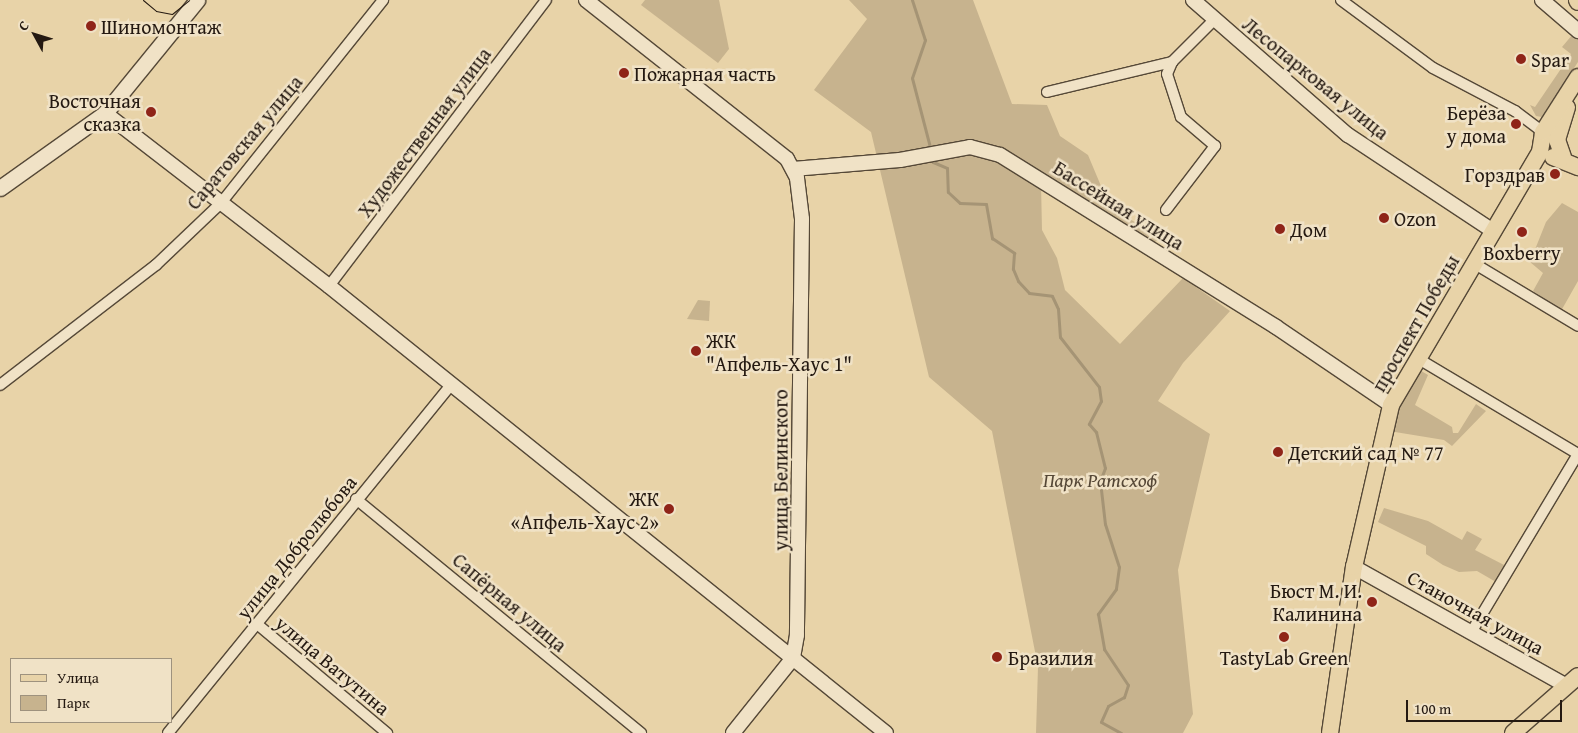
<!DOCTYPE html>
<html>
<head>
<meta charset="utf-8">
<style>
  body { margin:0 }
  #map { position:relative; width:1578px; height:733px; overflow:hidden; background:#e8d3a8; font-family:"Gentium Book Plus",serif }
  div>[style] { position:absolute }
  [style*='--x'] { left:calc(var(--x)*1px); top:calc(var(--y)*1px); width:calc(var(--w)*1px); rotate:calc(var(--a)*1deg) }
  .green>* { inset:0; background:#c7b38e }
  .stream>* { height:3px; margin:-1.5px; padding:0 1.5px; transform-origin:1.5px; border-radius:1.5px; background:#a59475 }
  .roads { filter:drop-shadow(1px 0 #554837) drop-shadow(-1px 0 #554837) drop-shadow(0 1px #554837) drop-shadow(0 -1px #554837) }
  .minor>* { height:10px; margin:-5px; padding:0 5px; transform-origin:5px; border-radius:5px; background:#f0e2c6 }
  .tertiary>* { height:14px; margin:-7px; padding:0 7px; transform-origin:7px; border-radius:7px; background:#f0e2c6 }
  .secondary>* { height:15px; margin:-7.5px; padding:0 7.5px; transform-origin:7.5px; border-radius:7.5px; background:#f0e2c6 }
  .primary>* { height:16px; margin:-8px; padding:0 8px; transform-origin:8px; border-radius:8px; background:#e8d3a8 }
  .tram>* { height:1px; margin:-0.5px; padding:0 0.5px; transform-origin:0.5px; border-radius:0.5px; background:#241911 }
  .dots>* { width:14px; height:14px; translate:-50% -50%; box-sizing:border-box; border:2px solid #f0e2c6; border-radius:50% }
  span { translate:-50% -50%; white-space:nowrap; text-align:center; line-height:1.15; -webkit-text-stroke:5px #f0e2c6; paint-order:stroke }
  .poi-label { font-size:20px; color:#241911 }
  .left { translate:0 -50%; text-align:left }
  .right { translate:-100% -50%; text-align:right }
  .street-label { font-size:20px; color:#241911 }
  .park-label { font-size:20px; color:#554736; font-style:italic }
  .legend { position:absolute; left:10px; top:658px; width:162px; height:65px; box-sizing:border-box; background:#f0e2c6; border:1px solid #9e927e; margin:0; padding:6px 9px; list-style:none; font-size:15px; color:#241911 }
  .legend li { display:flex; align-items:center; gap:10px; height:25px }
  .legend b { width:25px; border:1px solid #9e927e }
  .north { position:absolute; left:10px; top:10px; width:50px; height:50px; -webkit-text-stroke:4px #f0e2c6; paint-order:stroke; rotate:309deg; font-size:14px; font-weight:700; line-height:20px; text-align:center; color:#241911 }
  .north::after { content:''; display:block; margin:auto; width:18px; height:22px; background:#241911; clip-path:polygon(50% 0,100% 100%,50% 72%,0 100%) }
  .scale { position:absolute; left:1406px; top:700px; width:156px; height:22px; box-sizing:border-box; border:2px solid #241911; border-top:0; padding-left:6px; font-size:15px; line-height:18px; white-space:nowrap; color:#241911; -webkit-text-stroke:4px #f0e2c6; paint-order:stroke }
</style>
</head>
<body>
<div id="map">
  <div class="green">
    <i style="clip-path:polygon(645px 0,719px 0,729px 49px,718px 63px,641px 5px)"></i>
    <i style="clip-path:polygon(849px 0,973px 0,1012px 104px,1047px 105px,1060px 136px,1088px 155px,1101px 186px,1100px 201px,1161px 238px,1152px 244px,1041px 184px,1042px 230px,1057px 258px,1065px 290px,1120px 344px,1183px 278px,1230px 311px,1183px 363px,1158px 401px,1210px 434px,1178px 570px,1193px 714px,1183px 733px,1036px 733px,1038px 667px,992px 431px,929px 377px,871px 132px,814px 90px,867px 19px)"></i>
    <i style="clip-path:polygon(1573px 34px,1578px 38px,1578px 62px,1542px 117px,1536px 116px,1530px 105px,1535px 107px,1571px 54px,1562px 47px)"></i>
    <i style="clip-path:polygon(1562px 203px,1578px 212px,1578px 281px,1561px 311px,1533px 291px,1543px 273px,1530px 262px,1546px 222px)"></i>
    <i style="clip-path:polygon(698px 300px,710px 301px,709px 321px,687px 319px)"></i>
    <i style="clip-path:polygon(1416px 368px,1428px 375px,1415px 405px,1452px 427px,1453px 433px,1458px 433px,1476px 404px,1486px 411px,1452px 446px,1444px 440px,1389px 431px,1396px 404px)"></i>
    <i style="clip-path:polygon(1384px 508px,1428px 521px,1462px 540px,1467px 531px,1482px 539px,1475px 550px,1506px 566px,1496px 582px,1477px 571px,1459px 572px,1443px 565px,1426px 554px,1426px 546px,1378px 522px)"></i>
  </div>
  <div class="stream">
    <i style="--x:912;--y:0;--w:42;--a:72"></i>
    <i style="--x:925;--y:40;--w:40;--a:108.9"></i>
    <i style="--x:912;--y:78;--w:75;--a:75.4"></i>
    <i style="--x:932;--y:157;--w:5;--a:79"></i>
    <i style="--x:933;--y:162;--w:15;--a:23"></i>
    <i style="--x:947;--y:168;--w:24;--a:88"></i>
    <i style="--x:948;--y:192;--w:16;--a:43"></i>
    <i style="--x:960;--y:203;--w:26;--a:2"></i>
    <i style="--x:986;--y:204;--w:35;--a:80"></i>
    <i style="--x:992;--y:238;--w:27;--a:34"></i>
    <i style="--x:1014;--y:253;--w:16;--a:94"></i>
    <i style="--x:1013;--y:269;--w:13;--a:67"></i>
    <i style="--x:1018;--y:281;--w:16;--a:47"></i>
    <i style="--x:1029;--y:293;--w:23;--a:7"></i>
    <i style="--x:1052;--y:296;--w:14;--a:65"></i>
    <i style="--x:1058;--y:309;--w:28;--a:86"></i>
    <i style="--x:1060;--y:337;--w:63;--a:52"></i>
    <i style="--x:1099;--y:387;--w:14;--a:82"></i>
    <i style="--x:1101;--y:401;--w:26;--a:118"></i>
    <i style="--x:1089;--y:424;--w:11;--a:49"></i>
    <i style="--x:1096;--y:432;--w:37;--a:76"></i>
    <i style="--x:1105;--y:468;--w:14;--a:111"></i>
    <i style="--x:1100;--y:481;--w:43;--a:83.4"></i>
    <i style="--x:1105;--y:524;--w:45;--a:72"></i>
    <i style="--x:1119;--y:567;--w:22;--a:98"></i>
    <i style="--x:1116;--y:589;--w:31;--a:126"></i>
    <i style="--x:1098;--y:614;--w:36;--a:80"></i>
    <i style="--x:1104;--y:649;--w:43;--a:56.3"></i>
    <i style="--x:1128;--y:685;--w:13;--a:108"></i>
    <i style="--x:1124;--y:697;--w:18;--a:151"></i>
    <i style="--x:1108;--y:706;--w:17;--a:114"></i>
    <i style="--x:1101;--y:722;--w:23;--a:29"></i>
  </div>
  <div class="roads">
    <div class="minor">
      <i style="--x:1341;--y:0;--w:114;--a:36.5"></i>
      <i style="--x:1433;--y:68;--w:93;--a:27.7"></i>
      <i style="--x:1515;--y:111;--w:35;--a:37"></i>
      <i style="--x:1047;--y:92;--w:129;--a:-13.5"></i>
      <i style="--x:1172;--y:62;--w:59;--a:-45"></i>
      <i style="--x:1166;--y:210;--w:81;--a:-52.6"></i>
      <i style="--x:1215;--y:146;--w:45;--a:-139.5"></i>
      <i style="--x:1181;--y:117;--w:45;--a:-108"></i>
      <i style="--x:1167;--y:74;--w:13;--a:-67"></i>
      <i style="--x:1475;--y:264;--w:120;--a:31"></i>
      <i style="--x:329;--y:286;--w:359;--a:-52.8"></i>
      <i style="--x:1417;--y:358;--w:187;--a:30.8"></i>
      <i style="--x:0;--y:385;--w:197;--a:-37.6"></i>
      <i style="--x:156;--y:265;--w:90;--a:-43.6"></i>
      <i style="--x:221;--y:203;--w:260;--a:-51.4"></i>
      <i style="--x:356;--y:499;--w:369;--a:39.4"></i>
      <i style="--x:257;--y:624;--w:170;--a:40"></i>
      <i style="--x:1472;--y:631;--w:206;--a:-59.1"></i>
      <i style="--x:168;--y:733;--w:450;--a:-50.9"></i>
    </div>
    <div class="tertiary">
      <i style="--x:586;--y:0;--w:256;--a:38.3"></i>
      <i style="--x:787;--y:159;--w:21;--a:62"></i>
      <i style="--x:797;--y:178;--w:41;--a:83"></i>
      <i style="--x:802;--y:219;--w:416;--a:90.7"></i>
      <i style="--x:797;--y:635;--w:23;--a:100"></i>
      <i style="--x:793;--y:658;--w:96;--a:128.7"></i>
      <i style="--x:1193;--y:0;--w:206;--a:41.1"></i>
      <i style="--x:1348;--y:135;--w:174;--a:33.5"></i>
      <i style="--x:1542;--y:0;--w:48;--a:40.7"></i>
      <i style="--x:105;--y:113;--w:283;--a:37.7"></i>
      <i style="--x:329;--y:286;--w:714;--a:38.75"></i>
      <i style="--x:793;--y:169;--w:107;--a:-4.8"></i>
      <i style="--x:900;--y:160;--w:71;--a:-10.5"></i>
      <i style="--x:970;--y:147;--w:31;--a:15"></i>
      <i style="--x:1000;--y:155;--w:325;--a:31.9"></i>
      <i style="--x:1276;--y:327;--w:139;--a:34.1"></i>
      <i style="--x:1354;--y:567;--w:242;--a:29.2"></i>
    </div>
    <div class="secondary">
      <i style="--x:0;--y:188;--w:129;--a:-35.5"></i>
      <i style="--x:105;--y:113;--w:146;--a:-50.8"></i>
    </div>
    <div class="primary">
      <i style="--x:1577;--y:0;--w:2;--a:63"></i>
      <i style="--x:1553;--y:157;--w:27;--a:22"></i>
      <i style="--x:1563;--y:157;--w:18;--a:-109"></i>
      <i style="--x:1557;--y:140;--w:34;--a:-73"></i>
      <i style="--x:1330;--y:733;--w:168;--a:-81.8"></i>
      <i style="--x:1354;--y:567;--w:166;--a:-77.1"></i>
      <i style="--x:1391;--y:405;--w:294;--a:-59.5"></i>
      <i style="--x:1540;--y:152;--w:20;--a:-81"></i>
      <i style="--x:1543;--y:132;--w:65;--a:-57.5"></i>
      <i style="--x:1513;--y:733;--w:86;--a:-41.2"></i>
    </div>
  </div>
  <div class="tram">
    <i style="--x:143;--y:0;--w:17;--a:40"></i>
    <i style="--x:156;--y:11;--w:16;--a:11"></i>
    <i style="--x:172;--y:14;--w:22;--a:-39"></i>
  </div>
  <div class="dots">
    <i style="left:91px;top:26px;background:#8f2418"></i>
    <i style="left:1521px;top:59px;background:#8f2418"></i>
    <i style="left:624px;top:73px;background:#8f2418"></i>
    <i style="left:151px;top:112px;background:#8f2418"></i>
    <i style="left:1516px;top:124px;background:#8f2418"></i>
    <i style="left:1555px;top:174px;background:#8f2418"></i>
    <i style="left:1384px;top:218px;background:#8f2418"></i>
    <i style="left:1280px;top:229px;background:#8f2418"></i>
    <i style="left:1522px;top:232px;background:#8f2418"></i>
    <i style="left:696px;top:351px;background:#8f2418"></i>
    <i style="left:1278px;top:452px;background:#8f2418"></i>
    <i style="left:669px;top:509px;background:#8f2418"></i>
    <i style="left:1372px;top:602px;background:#8f2418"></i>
    <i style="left:1284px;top:637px;background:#8f2418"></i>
    <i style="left:997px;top:657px;background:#8f2418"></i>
  </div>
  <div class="poi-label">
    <span class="left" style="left:101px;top:26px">Шиномонтаж</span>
    <span class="left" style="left:1531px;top:59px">Spar</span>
    <span class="left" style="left:634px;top:73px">Пожарная часть</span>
    <span class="right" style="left:141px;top:112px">Восточная<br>сказка</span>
    <span class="right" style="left:1506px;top:124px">Берёза<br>у дома</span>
    <span class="right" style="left:1545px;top:174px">Горздрав</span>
    <span class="left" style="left:1394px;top:218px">Ozon</span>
    <span class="left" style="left:1290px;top:229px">Дом</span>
    <span style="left:1522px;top:252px">Boxberry</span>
    <span class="left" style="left:706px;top:352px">ЖК<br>"Апфель-Хаус 1"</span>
    <span class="left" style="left:1288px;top:452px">Детский сад № 77</span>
    <span class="right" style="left:659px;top:510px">ЖК<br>«Апфель-Хаус 2»</span>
    <span class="right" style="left:1362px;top:602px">Бюст М. И.<br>Калинина</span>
    <span class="left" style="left:1008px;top:657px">Бразилия</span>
    <span style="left:1284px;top:657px">TastyLab Green</span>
  </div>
  <div class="street-label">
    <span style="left:1316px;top:78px;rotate:39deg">Лесопарковая улица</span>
    <span style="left:424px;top:132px;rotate:-53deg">Художественная улица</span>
    <span style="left:244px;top:142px;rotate:-50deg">Саратовская улица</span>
    <span style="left:1119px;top:205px;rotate:32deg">Бассейная улица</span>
    <span style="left:1415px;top:323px;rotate:-60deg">проспект Победы</span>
    <span style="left:780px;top:470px;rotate:-90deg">улица Белинского</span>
    <span style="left:296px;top:547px;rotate:-51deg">улица Добролюбова</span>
    <span style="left:510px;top:602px;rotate:40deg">Сапёрная улица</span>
    <span style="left:1476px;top:612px;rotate:29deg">Станочная улица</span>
    <span style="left:333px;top:665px;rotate:40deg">улица Ватутина</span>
  </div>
  <div class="park-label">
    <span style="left:1100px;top:479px">Парк Ратсхоф</span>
  </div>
  <ul class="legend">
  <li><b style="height:6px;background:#e8d3a8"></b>Улица</li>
  <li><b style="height:14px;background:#c7b38e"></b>Парк</li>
  </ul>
  <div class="north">С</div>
  <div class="scale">100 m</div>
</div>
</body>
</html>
